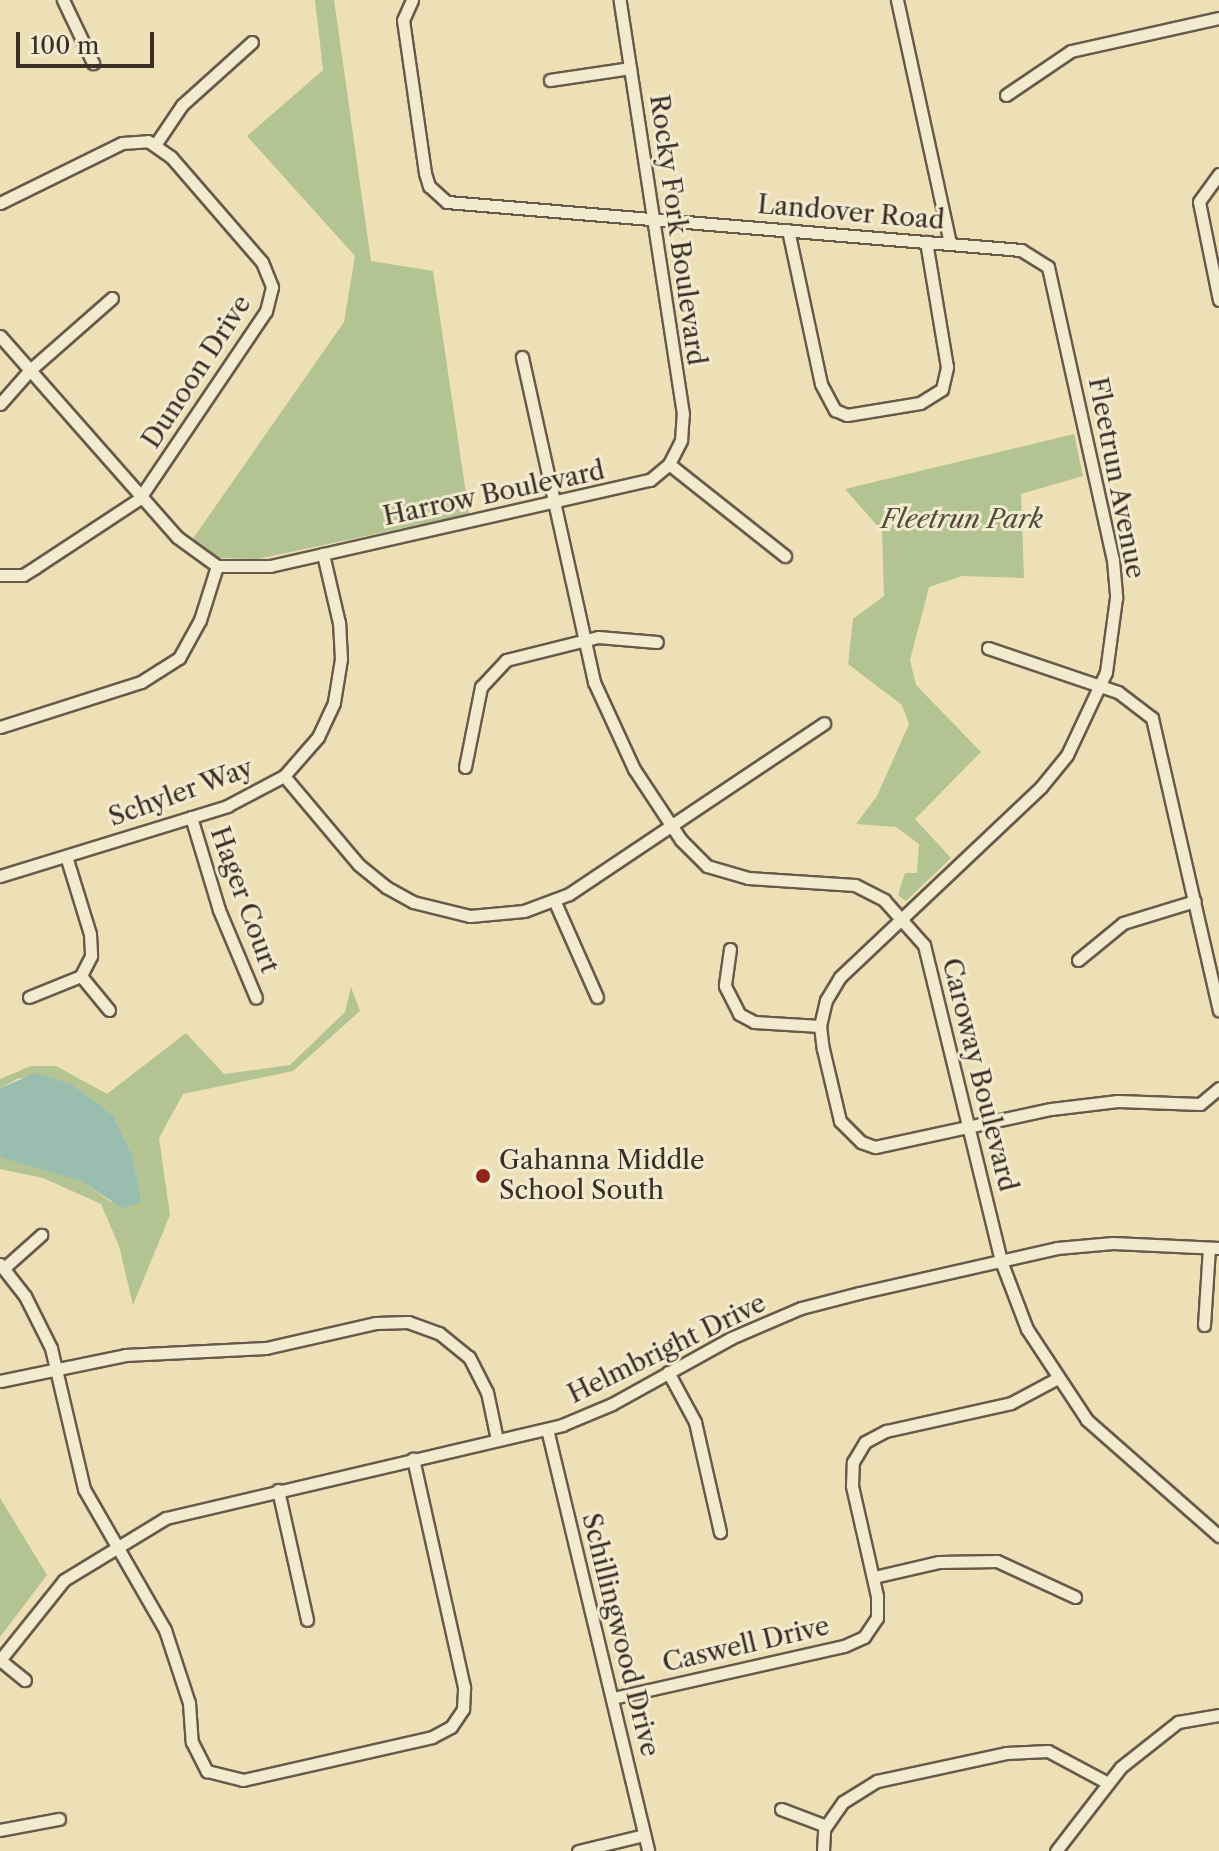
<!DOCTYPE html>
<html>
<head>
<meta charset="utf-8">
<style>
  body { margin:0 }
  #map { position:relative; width:1219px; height:1851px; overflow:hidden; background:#ede0b7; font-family:"Libre Caslon Text",serif }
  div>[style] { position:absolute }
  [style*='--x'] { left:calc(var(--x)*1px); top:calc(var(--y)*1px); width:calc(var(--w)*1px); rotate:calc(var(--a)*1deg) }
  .green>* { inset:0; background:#b4c392 }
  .water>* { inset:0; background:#99bdaf }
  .roads { filter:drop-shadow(2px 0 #685a4b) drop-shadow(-2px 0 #685a4b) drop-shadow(0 2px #685a4b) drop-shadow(0 -2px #685a4b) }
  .minor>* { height:11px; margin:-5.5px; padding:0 5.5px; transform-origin:5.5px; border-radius:5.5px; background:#f3ebd0 }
  .dots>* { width:22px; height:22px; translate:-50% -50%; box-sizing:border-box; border:4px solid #f3ebd0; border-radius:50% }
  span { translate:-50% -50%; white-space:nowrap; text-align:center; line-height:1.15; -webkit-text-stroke:6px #f3ebd0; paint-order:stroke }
  .street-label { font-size:26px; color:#3b2e27 }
  .park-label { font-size:26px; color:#534c3c; font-style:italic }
  .poi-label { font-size:26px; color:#3b2e27 }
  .left { translate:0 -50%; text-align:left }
  .scale { position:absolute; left:16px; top:32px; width:138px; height:36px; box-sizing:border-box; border:4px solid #3b2e27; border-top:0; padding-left:10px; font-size:24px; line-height:28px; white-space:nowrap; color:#3b2e27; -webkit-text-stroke:6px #f3ebd0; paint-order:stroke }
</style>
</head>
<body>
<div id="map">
  <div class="green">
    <i style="clip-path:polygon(315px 0,334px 0,371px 261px,433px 271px,469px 514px,258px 559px,219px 558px,192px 540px,344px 322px,355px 256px,247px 136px,323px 70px)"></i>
    <i style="clip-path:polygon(1074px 434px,1083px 476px,1021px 494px,1024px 578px,962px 576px,929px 587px,910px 660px,916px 685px,981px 752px,915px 819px,951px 858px,906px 901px,898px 895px,905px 873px,917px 873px,919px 844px,896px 827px,856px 824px,877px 796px,909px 724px,902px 705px,848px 664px,853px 619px,884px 596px,882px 531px,845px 489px)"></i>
    <i style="clip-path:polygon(351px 987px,360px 1011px,293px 1071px,183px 1094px,159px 1138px,170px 1215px,133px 1305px,119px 1246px,101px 1204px,43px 1178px,0 1169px,0 1157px,23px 1161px,81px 1181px,111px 1202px,142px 1202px,132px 1154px,113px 1115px,73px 1085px,19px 1078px,0 1088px,0 1079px,31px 1066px,56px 1066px,107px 1094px,186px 1033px,224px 1074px,290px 1065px,345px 1012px)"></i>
    <i style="clip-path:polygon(0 1498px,47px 1575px,0 1637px)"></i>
  </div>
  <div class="water">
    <i style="clip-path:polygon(36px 1073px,73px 1085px,113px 1115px,132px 1154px,142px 1202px,122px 1208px,81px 1181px,0 1157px,0 1088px)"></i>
  </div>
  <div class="roads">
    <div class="minor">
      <i style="--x:63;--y:0;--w:70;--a:64.5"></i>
      <i style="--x:412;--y:0;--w:22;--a:114"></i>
      <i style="--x:403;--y:20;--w:155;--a:81.8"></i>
      <i style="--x:425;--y:173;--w:14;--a:73"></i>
      <i style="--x:429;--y:186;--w:24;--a:42"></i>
      <i style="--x:447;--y:202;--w:576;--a:4.78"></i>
      <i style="--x:1021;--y:250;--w:32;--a:32"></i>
      <i style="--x:1048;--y:267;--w:300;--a:77.5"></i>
      <i style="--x:1113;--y:560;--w:38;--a:85"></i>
      <i style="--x:1116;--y:598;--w:75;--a:97.7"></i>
      <i style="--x:1106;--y:672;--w:92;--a:115.2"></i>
      <i style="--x:1067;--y:755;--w:41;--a:129.1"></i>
      <i style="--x:1041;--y:787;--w:277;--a:136.6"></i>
      <i style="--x:840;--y:977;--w:27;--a:121"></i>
      <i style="--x:826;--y:1000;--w:27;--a:103"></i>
      <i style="--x:820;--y:1026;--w:23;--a:83"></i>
      <i style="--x:823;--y:1049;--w:74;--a:76.7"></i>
      <i style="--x:840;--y:1121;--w:30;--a:45"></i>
      <i style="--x:861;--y:1142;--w:15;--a:20"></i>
      <i style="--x:875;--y:1147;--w:180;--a:-12.2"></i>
      <i style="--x:1051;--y:1109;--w:67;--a:-6.8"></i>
      <i style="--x:1118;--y:1101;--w:82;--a:2.1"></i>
      <i style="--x:1200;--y:1104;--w:25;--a:-40"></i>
      <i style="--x:897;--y:0;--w:249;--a:77.7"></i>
      <i style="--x:550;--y:80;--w:81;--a:-8.5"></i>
      <i style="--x:1006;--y:95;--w:78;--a:-34.1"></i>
      <i style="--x:1071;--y:51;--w:152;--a:-12.6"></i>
      <i style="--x:155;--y:145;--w:48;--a:-56"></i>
      <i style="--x:182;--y:105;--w:94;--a:-42"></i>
      <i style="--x:1219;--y:174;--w:34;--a:126"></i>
      <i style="--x:1199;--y:202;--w:100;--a:78.5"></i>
      <i style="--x:0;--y:203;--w:136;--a:-26.2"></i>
      <i style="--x:122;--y:143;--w:26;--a:-4"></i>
      <i style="--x:148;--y:141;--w:28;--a:35"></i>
      <i style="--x:171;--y:157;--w:139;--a:49.1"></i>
      <i style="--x:262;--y:262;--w:27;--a:68"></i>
      <i style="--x:272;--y:287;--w:25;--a:104"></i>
      <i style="--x:266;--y:311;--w:227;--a:124"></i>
      <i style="--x:139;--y:499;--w:123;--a:146.6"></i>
      <i style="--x:36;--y:567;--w:15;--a:148"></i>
      <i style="--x:23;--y:575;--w:23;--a:180"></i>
      <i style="--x:788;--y:230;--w:157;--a:77.9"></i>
      <i style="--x:821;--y:384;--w:30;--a:62"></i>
      <i style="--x:835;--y:410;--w:13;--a:23"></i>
      <i style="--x:847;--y:415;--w:74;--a:-9.3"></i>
      <i style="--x:920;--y:403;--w:26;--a:-32"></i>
      <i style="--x:942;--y:389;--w:23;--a:-77"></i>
      <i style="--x:947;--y:367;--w:127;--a:-99.5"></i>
      <i style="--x:0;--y:336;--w:268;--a:48.6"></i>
      <i style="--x:177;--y:537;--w:49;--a:35.9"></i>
      <i style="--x:217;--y:566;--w:53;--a:0"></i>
      <i style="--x:270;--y:566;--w:390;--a:-12.8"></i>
      <i style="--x:650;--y:480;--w:25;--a:-40"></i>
      <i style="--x:669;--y:464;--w:27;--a:-63"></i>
      <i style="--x:681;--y:440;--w:26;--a:-86"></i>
      <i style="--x:683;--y:414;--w:419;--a:-98.7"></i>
      <i style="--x:522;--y:357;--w:333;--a:77.5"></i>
      <i style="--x:594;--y:682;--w:96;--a:65.3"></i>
      <i style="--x:634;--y:769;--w:85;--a:56.5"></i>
      <i style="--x:681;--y:840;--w:37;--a:45"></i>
      <i style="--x:707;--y:866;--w:43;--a:16.3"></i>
      <i style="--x:748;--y:878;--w:107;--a:3.7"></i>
      <i style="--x:855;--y:885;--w:33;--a:27"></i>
      <i style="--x:884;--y:900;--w:60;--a:48.4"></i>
      <i style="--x:924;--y:945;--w:325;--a:76.3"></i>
      <i style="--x:1001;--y:1261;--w:73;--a:69.1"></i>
      <i style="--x:1027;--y:1329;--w:109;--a:56.6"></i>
      <i style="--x:1087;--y:1420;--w:176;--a:41.3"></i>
      <i style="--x:0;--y:404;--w:45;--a:-48.6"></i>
      <i style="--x:30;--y:370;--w:109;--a:-41.3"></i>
      <i style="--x:669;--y:464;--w:148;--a:38.4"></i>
      <i style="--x:988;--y:648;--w:137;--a:18.7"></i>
      <i style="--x:1118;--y:692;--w:43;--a:37.4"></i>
      <i style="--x:1152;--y:718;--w:300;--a:77.1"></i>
      <i style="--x:0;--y:727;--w:148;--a:-17.7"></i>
      <i style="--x:141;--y:682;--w:45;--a:-32.3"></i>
      <i style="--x:179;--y:658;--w:43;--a:-61.1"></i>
      <i style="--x:200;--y:620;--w:57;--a:-72.5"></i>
      <i style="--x:465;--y:767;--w:82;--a:-78.7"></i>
      <i style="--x:481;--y:687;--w:37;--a:-47"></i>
      <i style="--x:506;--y:660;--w:95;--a:-14"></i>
      <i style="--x:598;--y:637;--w:59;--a:4.8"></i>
      <i style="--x:284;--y:776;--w:116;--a:49.9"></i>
      <i style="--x:359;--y:865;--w:35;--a:39"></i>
      <i style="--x:386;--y:887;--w:31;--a:29"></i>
      <i style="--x:413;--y:902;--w:59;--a:13.8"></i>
      <i style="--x:470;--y:916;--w:54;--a:-5.3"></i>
      <i style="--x:524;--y:911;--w:48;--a:-20.7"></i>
      <i style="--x:569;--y:894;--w:307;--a:-33.8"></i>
      <i style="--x:191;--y:817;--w:97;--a:73.2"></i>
      <i style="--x:219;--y:910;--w:95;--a:67.2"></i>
      <i style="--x:66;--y:856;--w:82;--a:72.9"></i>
      <i style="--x:90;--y:934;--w:22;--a:87"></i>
      <i style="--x:91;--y:956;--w:22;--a:117"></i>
      <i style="--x:81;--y:976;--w:44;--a:50.5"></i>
      <i style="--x:0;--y:876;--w:238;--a:-17.1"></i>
      <i style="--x:227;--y:806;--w:64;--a:-27.8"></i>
      <i style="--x:284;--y:776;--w:52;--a:-48.9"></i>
      <i style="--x:318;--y:737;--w:38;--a:-65"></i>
      <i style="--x:334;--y:702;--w:44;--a:-80.8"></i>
      <i style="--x:341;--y:659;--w:36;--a:-93"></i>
      <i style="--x:339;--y:623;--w:71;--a:-103.1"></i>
      <i style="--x:554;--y:900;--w:106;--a:66.1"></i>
      <i style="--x:730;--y:949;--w:37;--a:98"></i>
      <i style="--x:725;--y:986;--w:31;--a:63"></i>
      <i style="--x:739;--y:1014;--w:17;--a:28"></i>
      <i style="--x:754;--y:1022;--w:66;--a:3.5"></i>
      <i style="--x:1078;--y:960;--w:58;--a:-39.4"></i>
      <i style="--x:1123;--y:923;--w:75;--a:-17"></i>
      <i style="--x:29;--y:997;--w:56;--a:-22"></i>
      <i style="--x:0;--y:1264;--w:41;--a:52"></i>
      <i style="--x:25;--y:1296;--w:58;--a:63.4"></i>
      <i style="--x:51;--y:1348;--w:145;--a:76.8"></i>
      <i style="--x:84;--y:1489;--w:163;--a:60.1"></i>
      <i style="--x:165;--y:1630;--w:77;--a:71.8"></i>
      <i style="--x:189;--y:1703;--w:39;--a:86"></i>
      <i style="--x:192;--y:1742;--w:33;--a:63"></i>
      <i style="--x:207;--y:1771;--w:37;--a:14"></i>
      <i style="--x:243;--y:1780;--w:194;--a:-12.8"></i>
      <i style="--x:432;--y:1737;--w:21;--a:-28"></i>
      <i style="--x:451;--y:1727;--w:22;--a:-56"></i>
      <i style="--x:463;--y:1709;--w:22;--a:-87"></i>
      <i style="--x:464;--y:1687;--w:234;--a:-102.6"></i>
      <i style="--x:4;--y:1268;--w:50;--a:-41.7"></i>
      <i style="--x:1204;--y:1325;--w:77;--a:-86.3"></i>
      <i style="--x:668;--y:1372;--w:57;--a:61.6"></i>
      <i style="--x:695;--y:1422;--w:113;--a:77.2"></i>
      <i style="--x:0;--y:1381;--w:128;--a:-11.7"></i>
      <i style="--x:125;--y:1355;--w:141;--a:-2.8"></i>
      <i style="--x:266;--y:1348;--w:113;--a:-12.8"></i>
      <i style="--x:376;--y:1323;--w:32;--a:-2"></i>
      <i style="--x:408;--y:1322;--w:33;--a:20"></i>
      <i style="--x:439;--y:1333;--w:38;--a:39"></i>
      <i style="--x:469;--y:1357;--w:39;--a:63"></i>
      <i style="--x:487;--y:1392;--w:49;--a:78.2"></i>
      <i style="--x:547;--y:1429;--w:434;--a:76.5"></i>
      <i style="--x:278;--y:1490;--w:133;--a:77.4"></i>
      <i style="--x:874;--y:1577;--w:67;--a:-13"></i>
      <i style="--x:939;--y:1562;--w:58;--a:-1"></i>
      <i style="--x:997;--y:1561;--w:86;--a:24.8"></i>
      <i style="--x:0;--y:1660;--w:102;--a:-51.3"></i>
      <i style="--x:64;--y:1580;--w:119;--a:-31.3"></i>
      <i style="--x:166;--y:1518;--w:407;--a:-13.2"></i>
      <i style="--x:562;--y:1425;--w:54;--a:-22.8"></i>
      <i style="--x:612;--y:1404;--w:136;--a:-29"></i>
      <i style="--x:731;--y:1338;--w:76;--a:-23.2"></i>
      <i style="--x:801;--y:1308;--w:60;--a:-14.5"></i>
      <i style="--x:859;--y:1293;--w:203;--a:-12.8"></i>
      <i style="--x:1057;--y:1248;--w:56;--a:-5.1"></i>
      <i style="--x:1113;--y:1243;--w:106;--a:2.7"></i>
      <i style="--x:0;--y:1660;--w:32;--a:39"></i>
      <i style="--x:613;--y:1698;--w:237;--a:-12.7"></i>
      <i style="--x:844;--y:1646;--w:22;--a:-24"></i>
      <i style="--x:864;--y:1637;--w:23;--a:-56"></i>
      <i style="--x:877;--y:1618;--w:22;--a:-90"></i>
      <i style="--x:877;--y:1596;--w:113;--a:-102.8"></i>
      <i style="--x:852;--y:1486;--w:24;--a:-88"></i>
      <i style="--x:853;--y:1462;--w:23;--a:-59"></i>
      <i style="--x:865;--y:1442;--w:24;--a:-28"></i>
      <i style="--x:886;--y:1431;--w:128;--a:-12.6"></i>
      <i style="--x:1011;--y:1403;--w:51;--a:-28.1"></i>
      <i style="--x:781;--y:1809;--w:48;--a:20.7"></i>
      <i style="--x:0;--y:1830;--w:60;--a:-10.6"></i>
      <i style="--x:578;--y:1851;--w:68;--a:-13.6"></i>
      <i style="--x:823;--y:1851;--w:22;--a:-87"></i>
      <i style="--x:824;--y:1829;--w:33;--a:-55"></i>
      <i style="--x:843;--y:1802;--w:40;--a:-32"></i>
      <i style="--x:877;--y:1781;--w:132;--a:-12.2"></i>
      <i style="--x:1006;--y:1753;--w:42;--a:-2.7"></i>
      <i style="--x:1048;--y:1751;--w:66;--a:28.1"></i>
      <i style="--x:1056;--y:1851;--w:106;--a:-52.3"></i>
      <i style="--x:1121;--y:1767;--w:73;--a:-38.3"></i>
      <i style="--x:1178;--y:1722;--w:42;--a:-9.7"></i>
    </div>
  </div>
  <div class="dots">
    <i style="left:483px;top:1176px;background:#8f2418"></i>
  </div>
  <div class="street-label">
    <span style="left:851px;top:213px;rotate:5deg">Landover Road</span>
    <span style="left:677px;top:230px;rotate:82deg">Rocky Fork Boulevard</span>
    <span style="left:197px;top:372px;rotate:-57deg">Dunoon Drive</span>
    <span style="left:1116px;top:478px;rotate:79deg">Fleetrun Avenue</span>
    <span style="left:494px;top:494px;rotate:-12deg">Harrow Boulevard</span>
    <span style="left:181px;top:793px;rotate:-20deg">Schyler Way</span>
    <span style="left:244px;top:900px;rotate:70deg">Hager Court</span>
    <span style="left:979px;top:1075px;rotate:76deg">Caroway Boulevard</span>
    <span style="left:667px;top:1349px;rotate:-26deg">Helmbright Drive</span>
    <span style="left:620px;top:1635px;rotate:76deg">Schillingwood Drive</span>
    <span style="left:746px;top:1645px;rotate:-13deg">Caswell Drive</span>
  </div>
  <div class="park-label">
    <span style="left:962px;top:520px">Fleetrun Park</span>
  </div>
  <div class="poi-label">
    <span class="left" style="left:499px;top:1176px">Gahanna Middle<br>School South</span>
  </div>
  <div class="scale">100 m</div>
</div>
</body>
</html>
